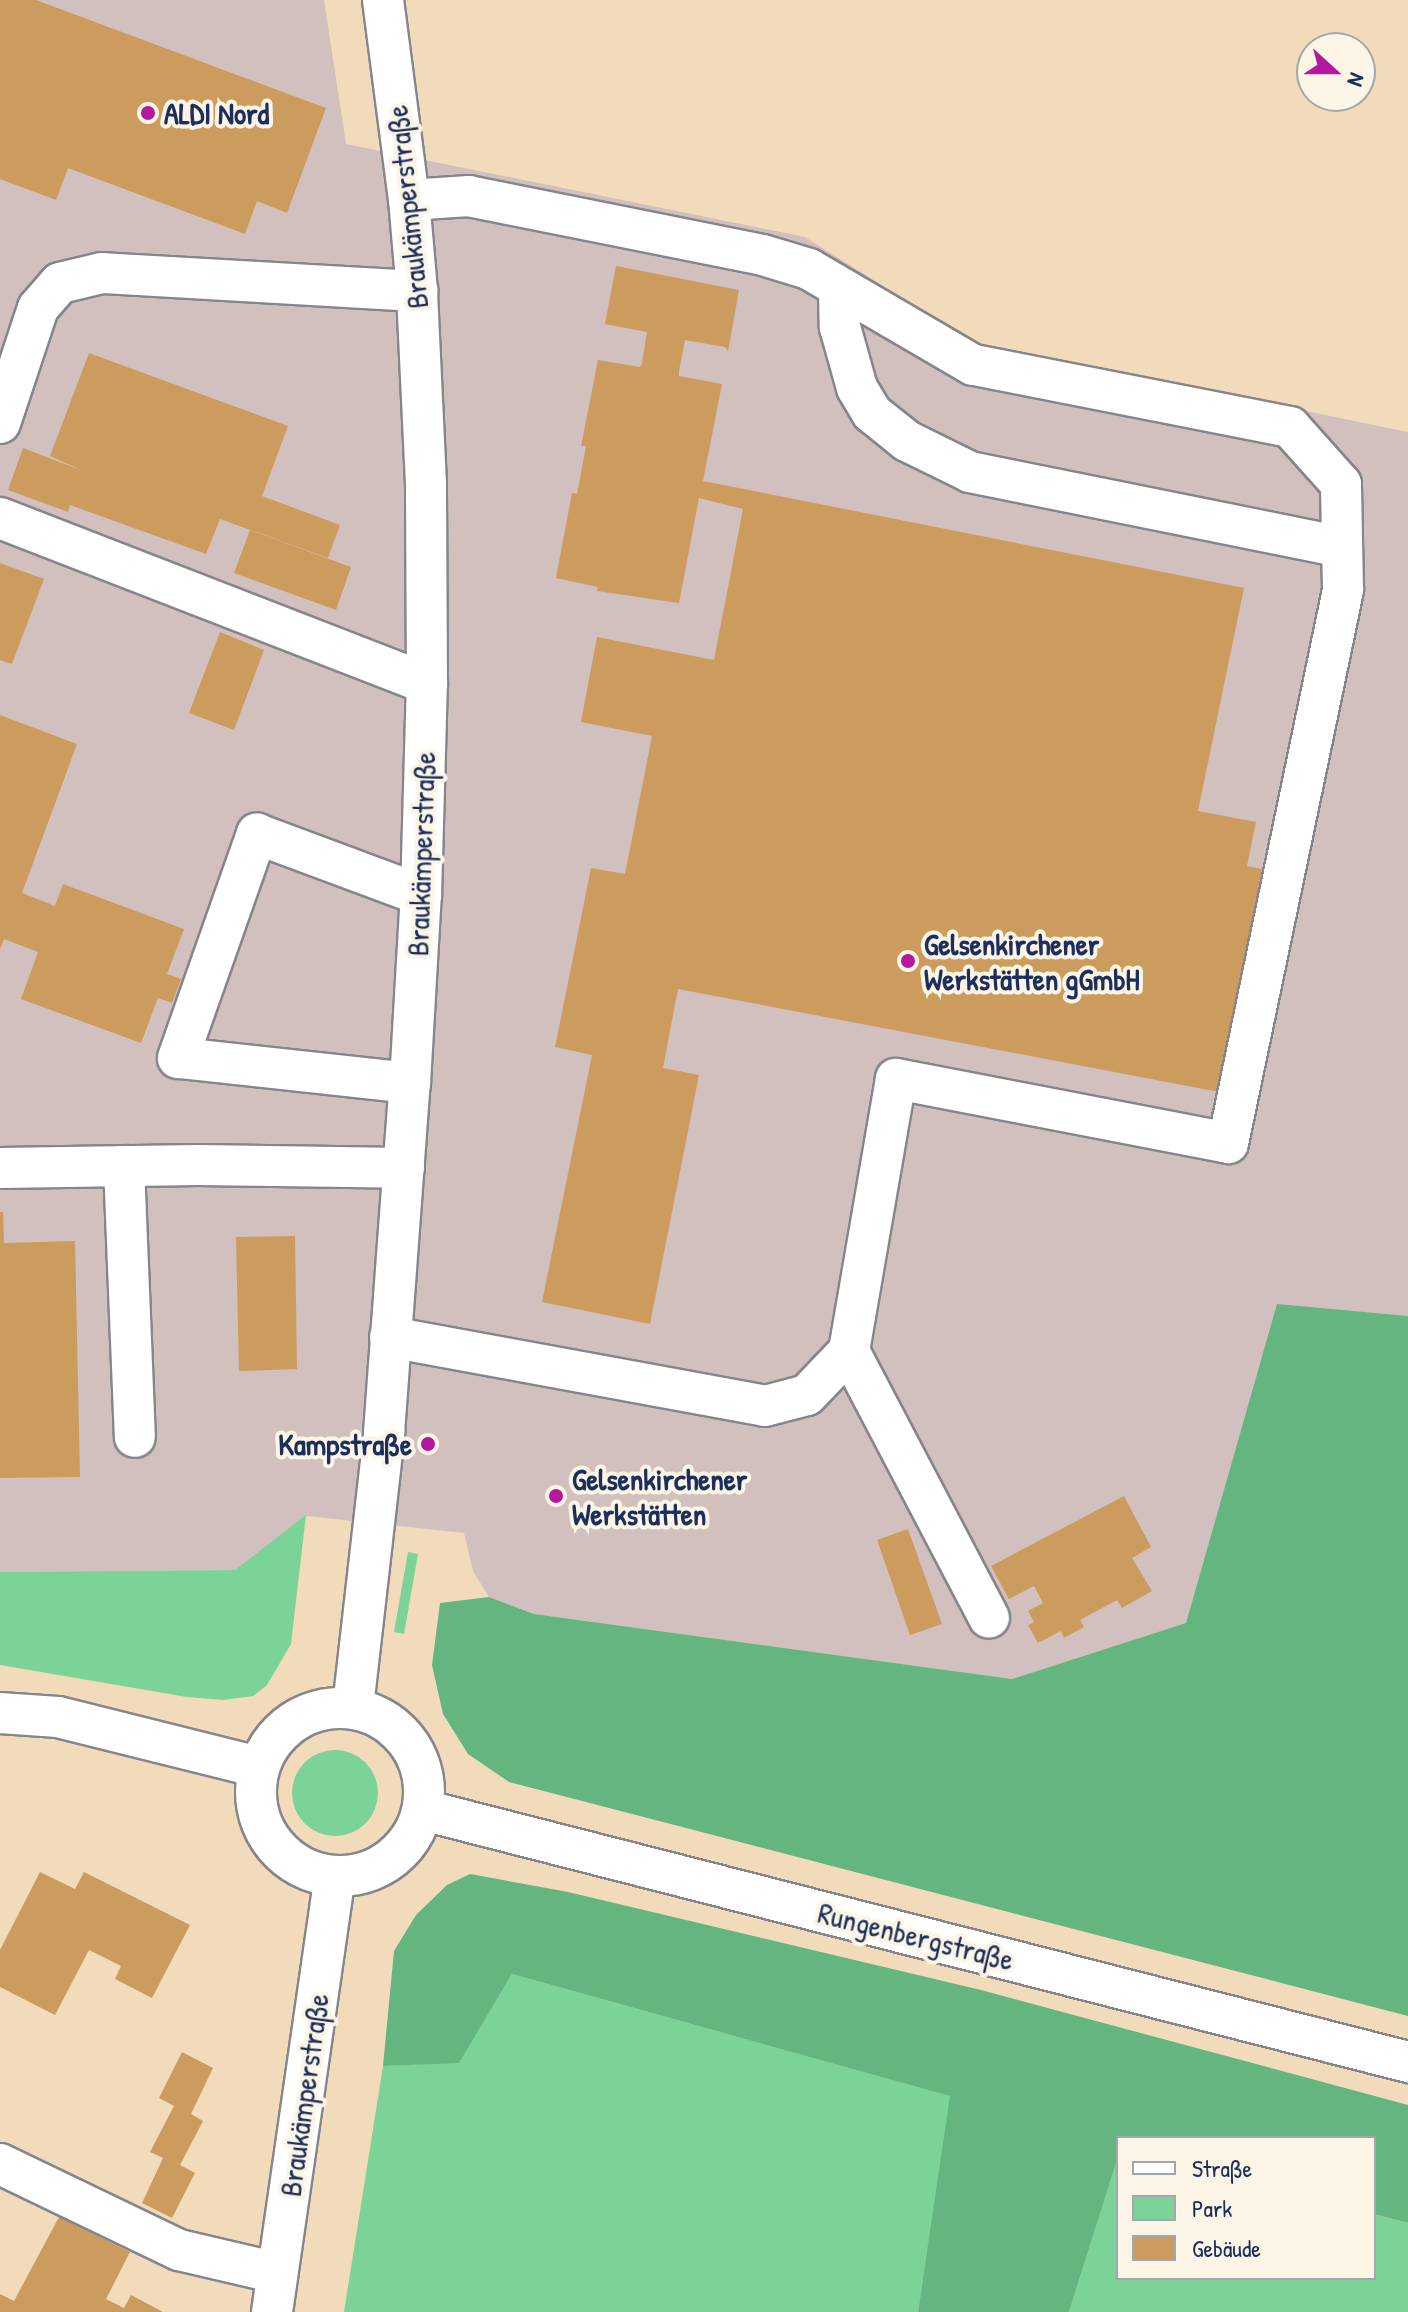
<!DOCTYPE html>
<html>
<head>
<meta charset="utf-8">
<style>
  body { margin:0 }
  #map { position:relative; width:1408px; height:2312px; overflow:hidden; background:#f1dbbb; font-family:"Patrick Hand",sans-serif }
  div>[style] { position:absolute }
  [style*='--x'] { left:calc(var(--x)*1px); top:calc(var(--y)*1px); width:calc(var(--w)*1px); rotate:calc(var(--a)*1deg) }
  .industrial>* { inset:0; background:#d1c0bd }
  .green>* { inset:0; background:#7cd397 }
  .round { border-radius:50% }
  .forest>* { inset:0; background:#65b580 }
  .building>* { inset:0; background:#cc9b5e }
  .roads { filter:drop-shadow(2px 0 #86858c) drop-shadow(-2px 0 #86858c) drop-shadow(0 2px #86858c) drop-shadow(0 -2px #86858c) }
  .minor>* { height:40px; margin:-20px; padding:0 20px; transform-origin:20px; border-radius:20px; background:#fff }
  .minor>.ring { margin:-20px; padding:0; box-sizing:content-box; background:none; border:40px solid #fff; border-radius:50% }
  .dots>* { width:22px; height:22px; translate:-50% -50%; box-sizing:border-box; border:4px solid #fcf5e5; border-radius:50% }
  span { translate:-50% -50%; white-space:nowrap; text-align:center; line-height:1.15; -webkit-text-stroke:8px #fcf5e5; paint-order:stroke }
  .poi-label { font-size:30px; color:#1b2f5e; font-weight:700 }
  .left { translate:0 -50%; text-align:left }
  .right { translate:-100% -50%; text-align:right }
  .street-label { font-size:30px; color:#1b2f5e }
  .legend { position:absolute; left:1116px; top:2136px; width:260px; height:144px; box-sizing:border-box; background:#fcf5e5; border:2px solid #a2a6af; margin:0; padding:10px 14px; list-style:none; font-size:24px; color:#1b2f5e }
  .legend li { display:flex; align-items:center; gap:16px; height:40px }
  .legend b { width:40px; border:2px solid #a2a6af }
  .north { position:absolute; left:1296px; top:32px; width:80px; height:80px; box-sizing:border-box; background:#fcf5e5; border:2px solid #a2a6af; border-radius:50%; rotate:111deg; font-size:22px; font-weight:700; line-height:32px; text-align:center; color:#1b2f5e }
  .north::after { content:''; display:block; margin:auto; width:28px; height:36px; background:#b5179e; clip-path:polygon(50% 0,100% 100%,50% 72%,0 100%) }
</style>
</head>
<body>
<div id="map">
  <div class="industrial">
    <i style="clip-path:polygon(0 0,324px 0,346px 144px,805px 237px,973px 343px,1408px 432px,1408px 1316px,1277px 1305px,1186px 1623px,1012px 1679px,534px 1614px,489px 1597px,473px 1571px,464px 1533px,307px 1516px,235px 1570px,0 1572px)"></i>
  </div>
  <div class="green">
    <i style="clip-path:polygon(306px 1515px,291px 1644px,267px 1685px,253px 1696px,223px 1700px,187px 1697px,0 1665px,0 1572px,235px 1570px)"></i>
    <i style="clip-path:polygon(408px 1552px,418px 1554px,404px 1634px,394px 1632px)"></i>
    <i class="round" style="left:292px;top:1750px;width:86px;height:86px"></i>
    <i style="clip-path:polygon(512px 1974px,951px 2096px,918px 2312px,344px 2312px,383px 2066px,459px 2062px)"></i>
    <i style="clip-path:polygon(1118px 2157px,1118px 2278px,1374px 2278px,1374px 2214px,1408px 2223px,1408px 2312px,1069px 2312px)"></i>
  </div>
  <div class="forest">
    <i style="clip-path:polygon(1277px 1304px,1408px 1316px,1408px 2016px,509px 1782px,468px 1754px,443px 1714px,432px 1665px,440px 1603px,489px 1597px,534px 1614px,1012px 1679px,1186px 1623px)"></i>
    <i style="clip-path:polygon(470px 1874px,568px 1892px,981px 1990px,1408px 2105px,1408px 2223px,1374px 2214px,1374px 2138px,1118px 2138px,1118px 2157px,1069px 2312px,918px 2312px,950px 2096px,512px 1974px,459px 2063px,383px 2066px,394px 1951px,416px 1915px,447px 1885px)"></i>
  </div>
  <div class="building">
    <i style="clip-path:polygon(0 0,36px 0,326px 108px,287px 213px,257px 201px,245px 234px,68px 168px,56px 200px,0 179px)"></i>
    <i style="clip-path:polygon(616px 266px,739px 290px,728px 351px,725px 347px,685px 340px,679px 371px,679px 376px,722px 384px,703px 481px,1244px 588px,1198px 811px,1256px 822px,1247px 866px,1262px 869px,1219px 1092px,678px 989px,663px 1068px,699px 1075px,650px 1324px,542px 1302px,592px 1055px,555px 1047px,591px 868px,625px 874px,652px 736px,581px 722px,597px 637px,714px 660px,743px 509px,699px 498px,679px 603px,597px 591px,598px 587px,556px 578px,572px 493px,577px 494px,586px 446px,581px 446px,598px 360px,640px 367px,642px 363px,647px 332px,605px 324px)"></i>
    <i style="clip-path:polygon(89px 353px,288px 426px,262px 496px,340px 525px,328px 558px,220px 519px,206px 554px,70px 505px,68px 512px,8px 490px,23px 448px,83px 471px,50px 456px)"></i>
    <i style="clip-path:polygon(250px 530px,351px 567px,336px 610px,234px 573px)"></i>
    <i style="clip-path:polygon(0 563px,44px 579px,12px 664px,0 660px)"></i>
    <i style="clip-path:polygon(220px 632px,264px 650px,234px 730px,189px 713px)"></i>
    <i style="clip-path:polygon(0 715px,77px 744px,22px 893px,55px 906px,63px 884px,184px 929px,167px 974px,181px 979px,172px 1003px,158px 998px,141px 1043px,21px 999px,38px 952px,4px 939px,0 949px)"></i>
    <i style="clip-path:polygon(0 1212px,3px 1212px,4px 1243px,75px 1241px,80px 1477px,0 1478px)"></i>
    <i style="clip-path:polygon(295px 1236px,297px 1369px,239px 1371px,236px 1237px)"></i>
    <i style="clip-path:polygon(1124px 1496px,1151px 1547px,1132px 1558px,1152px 1591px,1122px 1608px,1117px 1600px,1080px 1620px,1084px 1627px,1064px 1638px,1061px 1631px,1038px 1643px,1028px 1625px,1034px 1622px,1028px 1611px,1043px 1603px,1034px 1586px,1009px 1599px,991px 1566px)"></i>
    <i style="clip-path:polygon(908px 1529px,942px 1624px,910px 1635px,877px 1540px)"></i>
    <i style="clip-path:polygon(40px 1872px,75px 1889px,84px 1872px,190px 1925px,152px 1998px,115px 1979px,121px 1966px,89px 1950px,55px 2015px,0 1987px,0 1950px)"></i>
    <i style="clip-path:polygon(182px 2052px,213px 2068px,191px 2114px,203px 2121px,180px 2165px,195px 2173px,172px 2218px,142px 2203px,163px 2158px,150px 2152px,174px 2106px,159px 2098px)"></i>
    <i style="clip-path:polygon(59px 2217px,130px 2252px,106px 2299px,124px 2308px,131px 2295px,163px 2312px,0 2312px,0 2294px,14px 2301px)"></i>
  </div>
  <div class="roads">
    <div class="minor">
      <i style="--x:839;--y:288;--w:39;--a:89"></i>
      <i style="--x:840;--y:327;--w:63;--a:74.4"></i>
      <i style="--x:857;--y:388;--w:29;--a:59"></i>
      <i style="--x:872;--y:413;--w:45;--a:38.7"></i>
      <i style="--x:907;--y:441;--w:70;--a:26.2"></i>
      <i style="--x:970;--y:472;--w:379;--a:11.4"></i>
      <i style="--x:0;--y:423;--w:121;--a:-71.7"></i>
      <i style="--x:38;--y:308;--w:33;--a:-49"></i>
      <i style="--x:60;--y:283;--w:43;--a:-13.4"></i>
      <i style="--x:102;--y:273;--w:316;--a:3.3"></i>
      <i style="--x:0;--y:518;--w:458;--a:21.2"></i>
      <i style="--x:410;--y:1083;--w:233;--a:-173.8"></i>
      <i style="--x:178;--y:1058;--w:238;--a:-70.6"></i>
      <i style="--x:257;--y:834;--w:175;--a:20.4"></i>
      <i style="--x:124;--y:1166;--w:271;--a:87.7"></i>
      <i style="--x:0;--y:1168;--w:198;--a:-0.9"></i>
      <i style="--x:198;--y:1165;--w:206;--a:0.8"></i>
      <i style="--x:390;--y:1337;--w:381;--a:10.4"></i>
      <i style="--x:765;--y:1406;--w:43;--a:-14.7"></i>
      <i style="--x:807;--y:1395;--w:61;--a:-46.3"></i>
      <i style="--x:849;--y:1351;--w:276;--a:-80.2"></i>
      <i style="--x:896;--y:1079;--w:338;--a:10.9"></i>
      <i style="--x:1228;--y:1143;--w:565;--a:-78.25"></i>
      <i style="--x:1343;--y:590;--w:106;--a:-91.1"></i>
      <i style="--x:1341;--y:484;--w:76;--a:-131.8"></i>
      <i style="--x:1290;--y:427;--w:323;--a:-168.9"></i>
      <i style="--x:973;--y:365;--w:190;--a:-149.7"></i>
      <i style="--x:809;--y:269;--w:48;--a:-163.1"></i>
      <i style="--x:763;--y:255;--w:300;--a:-168.7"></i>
      <i style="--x:469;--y:196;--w:60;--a:176.2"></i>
      <i style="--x:849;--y:1351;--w:301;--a:62.3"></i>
      <i style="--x:353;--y:1707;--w:276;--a:-83.5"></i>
      <i style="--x:384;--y:1433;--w:351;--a:-85.8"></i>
      <i style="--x:410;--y:1083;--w:188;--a:-86.7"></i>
      <i style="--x:421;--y:895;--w:211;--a:-88.4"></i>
      <i style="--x:427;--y:684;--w:200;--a:-90.3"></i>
      <i style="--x:426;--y:484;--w:193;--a:-92.7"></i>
      <i style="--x:417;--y:291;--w:91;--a:-95"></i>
      <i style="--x:409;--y:200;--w:202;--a:-97.4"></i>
      <i class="ring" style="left:256px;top:1708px;width:128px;height:128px"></i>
      <i style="--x:0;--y:1713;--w:58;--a:3.9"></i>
      <i style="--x:58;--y:1717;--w:206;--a:14"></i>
      <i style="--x:423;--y:1810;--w:1017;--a:14.35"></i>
      <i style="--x:0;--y:2164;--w:199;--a:25.7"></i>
      <i style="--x:179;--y:2250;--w:101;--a:13.2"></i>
      <i style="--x:272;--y:2312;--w:440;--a:-81.8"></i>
    </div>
  </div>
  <div class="dots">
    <i style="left:148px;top:113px;background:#b5179e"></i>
    <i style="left:908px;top:961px;background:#b5179e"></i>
    <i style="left:428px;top:1444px;background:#b5179e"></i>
    <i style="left:556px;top:1496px;background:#b5179e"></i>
  </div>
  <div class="poi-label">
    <span class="left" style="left:164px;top:113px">ALDI Nord</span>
    <span class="left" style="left:924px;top:961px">Gelsenkirchener<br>Werkstätten gGmbH</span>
    <span class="right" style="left:412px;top:1444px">Kampstraße</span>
    <span class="left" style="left:572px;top:1496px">Gelsenkirchener<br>Werkstätten</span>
  </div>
  <div class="street-label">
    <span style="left:407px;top:207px;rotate:-96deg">Braukämperstraße</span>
    <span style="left:421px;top:854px;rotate:-88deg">Braukämperstraße</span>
    <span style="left:916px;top:1936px;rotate:14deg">Rungenbergstraße</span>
    <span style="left:304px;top:2095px;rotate:-82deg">Braukämperstraße</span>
  </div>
  <ul class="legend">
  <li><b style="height:10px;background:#fff"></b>Straße</li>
  <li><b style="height:22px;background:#7cd397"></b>Park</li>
  <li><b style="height:22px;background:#cc9b5e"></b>Gebäude</li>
  </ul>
  <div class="north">N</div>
</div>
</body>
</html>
